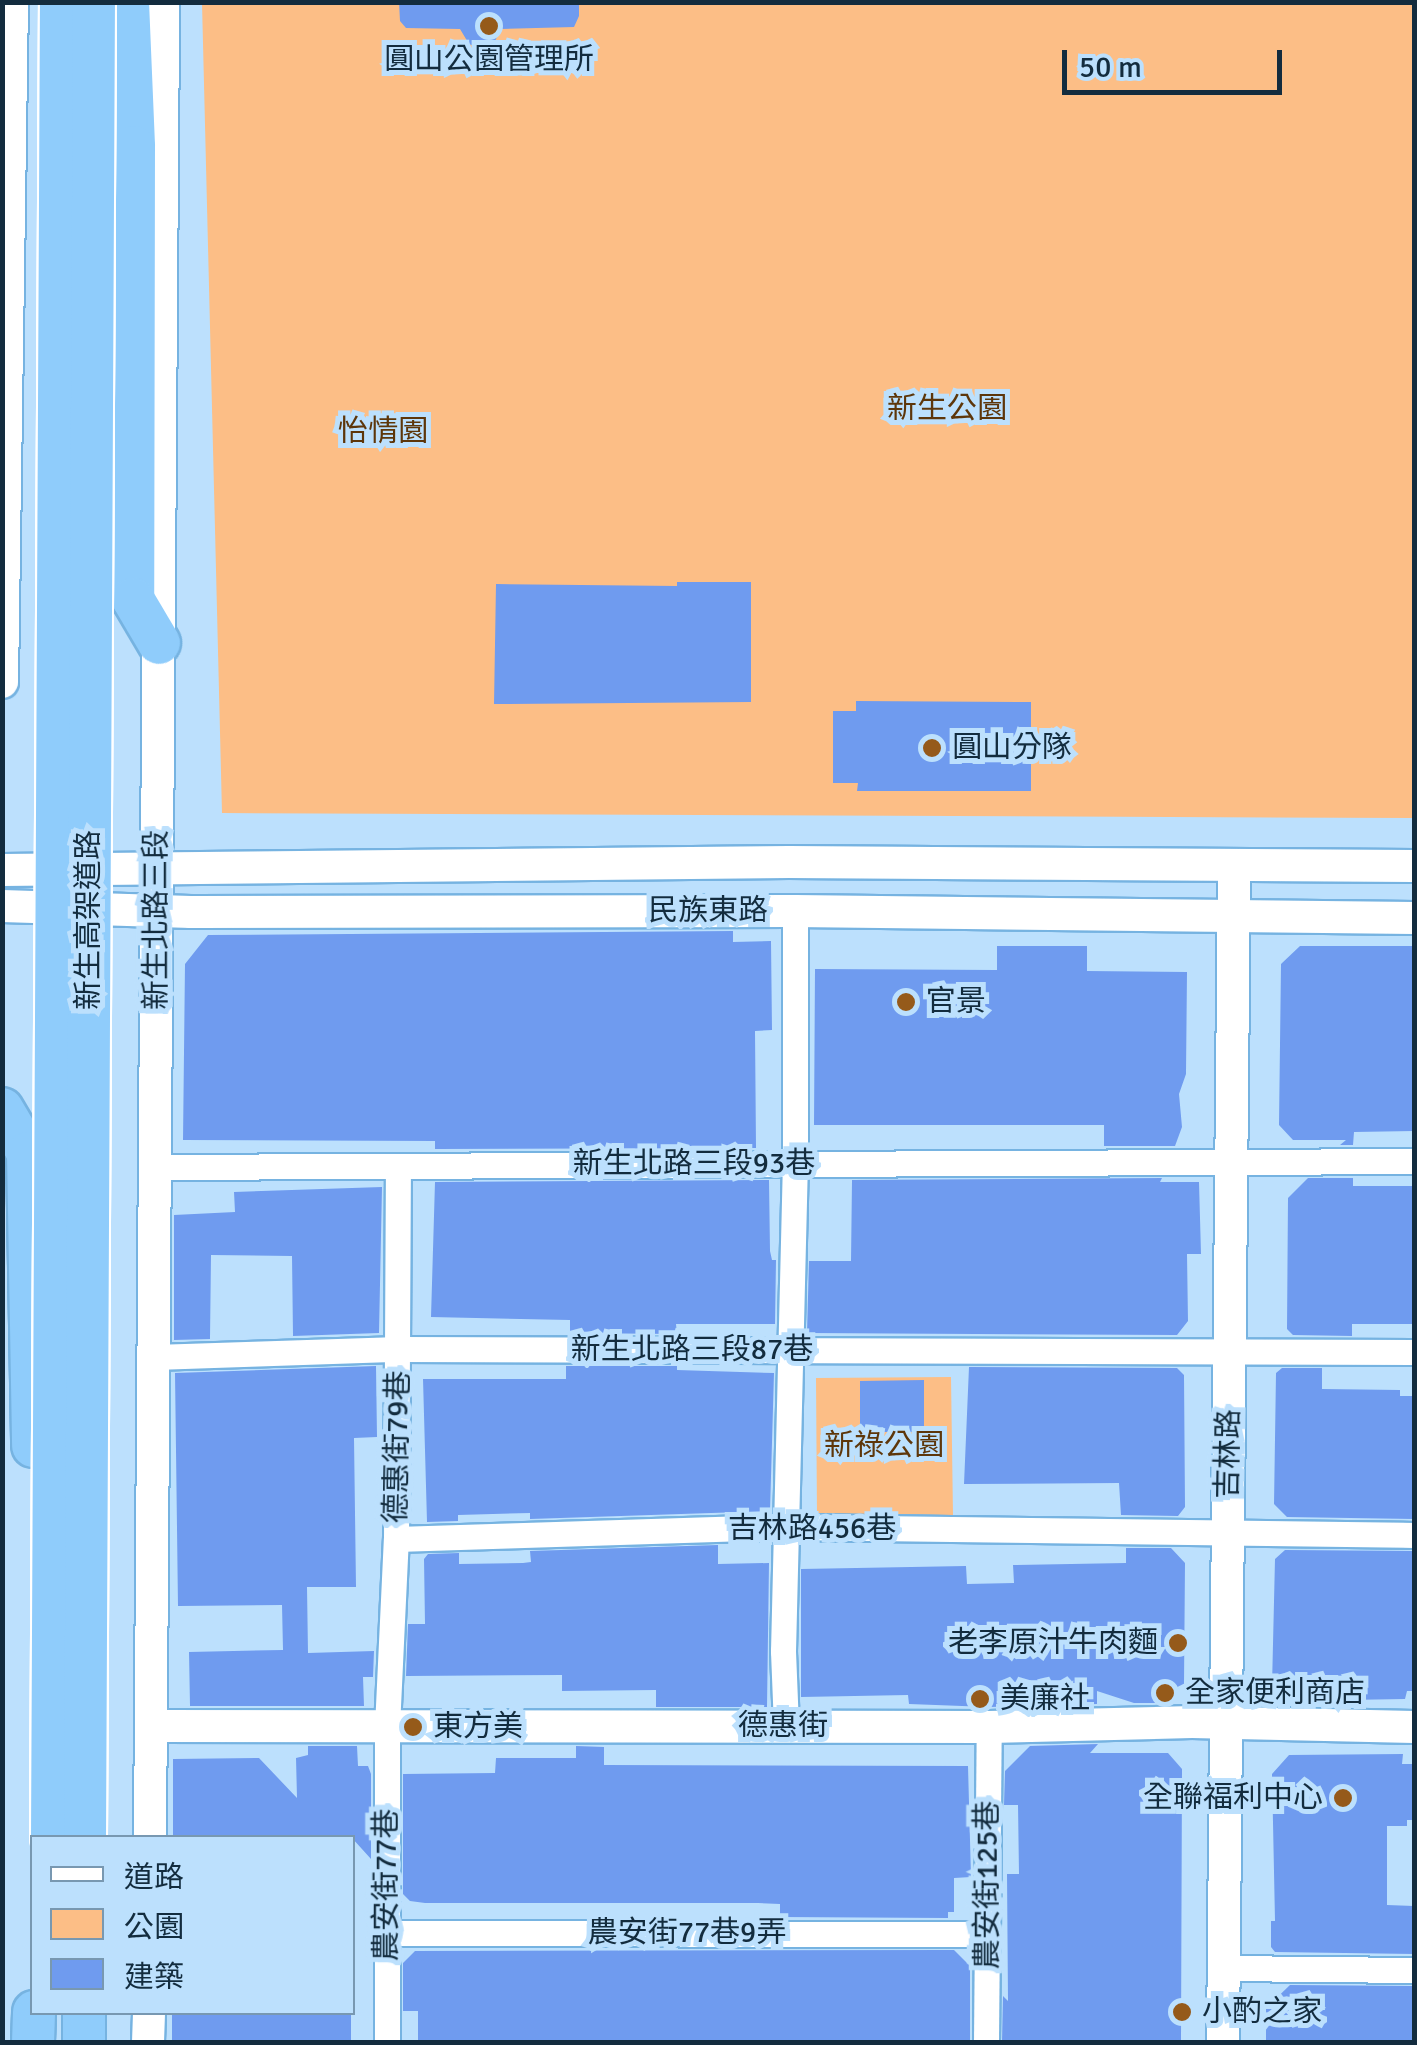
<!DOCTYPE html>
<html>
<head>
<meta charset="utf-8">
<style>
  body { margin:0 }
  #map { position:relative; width:1417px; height:2045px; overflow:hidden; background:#bce0fd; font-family:Signika,"Noto Sans TC",sans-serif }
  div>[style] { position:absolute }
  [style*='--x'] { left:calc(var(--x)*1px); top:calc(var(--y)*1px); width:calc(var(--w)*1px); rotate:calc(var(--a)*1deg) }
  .green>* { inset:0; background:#fcbe86 }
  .building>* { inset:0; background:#6f9bef }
  .roads { filter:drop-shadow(2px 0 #76b3e1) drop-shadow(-2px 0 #76b3e1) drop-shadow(0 2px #76b3e1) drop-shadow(0 -2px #76b3e1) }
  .street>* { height:25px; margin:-12.5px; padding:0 12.5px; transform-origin:12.5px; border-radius:12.5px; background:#fff }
  .secondary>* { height:32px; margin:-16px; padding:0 16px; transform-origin:16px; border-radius:16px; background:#fff }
  .highway>* { height:42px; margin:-21px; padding:0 21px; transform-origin:21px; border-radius:21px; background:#8fccfb }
  .bridges { filter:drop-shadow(2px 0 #fff) drop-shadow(-2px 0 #fff) drop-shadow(0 2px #fff) drop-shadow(0 -2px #fff) }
  .highway-bridge>* { height:42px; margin:-21px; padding:0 21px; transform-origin:21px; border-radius:21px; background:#8fccfb }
  .dots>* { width:28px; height:28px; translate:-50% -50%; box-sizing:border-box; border:5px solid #bce0fd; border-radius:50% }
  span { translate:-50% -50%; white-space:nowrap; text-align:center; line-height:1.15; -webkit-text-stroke:10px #bce0fd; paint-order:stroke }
  .poi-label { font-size:30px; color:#132c3e }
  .left { translate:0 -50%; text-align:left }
  .right { translate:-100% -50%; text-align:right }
  .park-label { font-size:30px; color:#5d360a }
  .street-label { font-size:30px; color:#132c3e }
  .frame { position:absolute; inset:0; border:5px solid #132c3e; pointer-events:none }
  .legend { position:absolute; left:30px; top:1835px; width:325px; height:180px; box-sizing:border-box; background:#bce0fd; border:2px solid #7898b1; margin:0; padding:12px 18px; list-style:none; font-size:30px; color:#132c3e }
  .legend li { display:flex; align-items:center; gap:20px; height:50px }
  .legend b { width:50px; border:2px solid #7898b1 }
  .scale { position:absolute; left:1062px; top:50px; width:220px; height:45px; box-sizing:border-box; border:5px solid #132c3e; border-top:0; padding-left:12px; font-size:30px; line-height:35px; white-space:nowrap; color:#132c3e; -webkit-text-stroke:8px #bce0fd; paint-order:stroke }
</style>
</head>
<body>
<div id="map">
  <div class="green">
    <i style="clip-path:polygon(202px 3px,1414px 3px,1414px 818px,222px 813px)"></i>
    <i style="clip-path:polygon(951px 1377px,953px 1515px,817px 1517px,816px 1378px)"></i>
  </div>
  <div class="building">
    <i style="clip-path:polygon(399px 2px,579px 2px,579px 16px,574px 27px,501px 29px,494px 43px,481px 49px,469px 44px,460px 29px,406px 28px,400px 21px)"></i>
    <i style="clip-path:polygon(677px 582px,751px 582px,751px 702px,494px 704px,496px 584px,677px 586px)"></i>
    <i style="clip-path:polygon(856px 701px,1031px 702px,1031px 791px,857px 791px,858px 783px,833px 783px,833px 711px,856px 711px)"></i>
    <i style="clip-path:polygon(733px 931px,733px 942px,771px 941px,772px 1030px,755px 1031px,756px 1148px,435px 1149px,435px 1141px,183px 1140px,185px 964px,208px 935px)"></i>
    <i style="clip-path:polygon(997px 946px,1087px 946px,1087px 971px,1187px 972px,1186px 1074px,1179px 1094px,1182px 1127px,1175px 1146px,1104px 1146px,1104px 1125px,814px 1125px,815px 969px,997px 970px)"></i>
    <i style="clip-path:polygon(1300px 946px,1414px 946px,1414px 1131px,1354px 1132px,1353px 1145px,1340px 1145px,1346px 1140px,1293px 1140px,1279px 1125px,1281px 964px)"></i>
    <i style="clip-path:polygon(1162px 1178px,1160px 1182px,1199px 1182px,1201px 1254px,1187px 1254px,1188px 1321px,1177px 1335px,807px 1333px,809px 1261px,851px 1261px,852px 1180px)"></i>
    <i style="clip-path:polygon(1308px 1178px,1353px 1178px,1353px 1186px,1414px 1186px,1414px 1324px,1352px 1324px,1352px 1336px,1293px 1335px,1287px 1329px,1288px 1198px)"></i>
    <i style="clip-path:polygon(769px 1180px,770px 1251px,772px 1260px,776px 1260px,775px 1324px,676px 1324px,677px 1334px,570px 1333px,570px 1320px,431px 1317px,435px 1182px)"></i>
    <i style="clip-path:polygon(382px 1187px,379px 1333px,293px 1336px,292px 1256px,211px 1255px,210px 1339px,174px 1340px,174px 1215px,235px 1212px,234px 1192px)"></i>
    <i style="clip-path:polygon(376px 1366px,377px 1437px,354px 1438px,356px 1587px,307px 1587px,308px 1653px,374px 1651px,373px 1677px,363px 1677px,364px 1706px,190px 1706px,189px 1652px,283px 1650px,282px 1605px,178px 1606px,175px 1373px)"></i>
    <i style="clip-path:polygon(566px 1366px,677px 1366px,677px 1370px,774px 1373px,770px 1511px,530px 1519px,530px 1513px,458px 1515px,458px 1521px,427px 1522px,423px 1379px,566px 1379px)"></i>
    <i style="clip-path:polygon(969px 1367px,1177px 1368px,1184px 1375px,1185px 1507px,1178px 1516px,1121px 1515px,1119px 1483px,964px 1484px)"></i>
    <i style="clip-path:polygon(1282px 1368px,1322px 1368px,1322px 1389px,1400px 1390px,1400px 1396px,1414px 1396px,1414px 1519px,1287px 1517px,1274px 1504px,1276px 1373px)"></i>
    <i style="clip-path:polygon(924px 1380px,924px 1432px,860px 1432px,860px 1381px)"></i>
    <i style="clip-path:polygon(718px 1545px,718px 1564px,769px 1563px,767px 1707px,656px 1707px,656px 1690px,562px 1691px,562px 1675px,406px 1676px,408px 1624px,425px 1624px,424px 1559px,428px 1554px,459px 1553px,459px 1564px,523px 1563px,531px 1562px,530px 1551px)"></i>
    <i style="clip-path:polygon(1126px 1548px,1171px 1548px,1185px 1563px,1184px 1684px,1159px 1703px,1134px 1703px,1097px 1691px,1097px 1704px,989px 1707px,909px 1704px,908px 1695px,801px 1697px,801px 1569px,966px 1566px,967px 1584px,1014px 1583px,1013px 1565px,1126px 1563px)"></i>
    <i style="clip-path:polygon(1285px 1550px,1414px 1551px,1414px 1691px,1407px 1691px,1405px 1699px,1288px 1701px,1272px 1686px,1275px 1559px)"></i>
    <i style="clip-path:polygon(1098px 1744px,1090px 1753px,1168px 1753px,1182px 1769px,1181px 2042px,1002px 2042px,1003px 1996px,1008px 2001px,1007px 1874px,1019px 1874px,1018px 1805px,1004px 1805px,1005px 1771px,1030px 1746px)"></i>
    <i style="clip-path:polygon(308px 1746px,357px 1746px,358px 1766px,368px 1766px,371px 1774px,371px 1859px,352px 1838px,173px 1838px,173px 1759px,259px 1758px,297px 1798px,296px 1758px,308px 1755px)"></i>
    <i style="clip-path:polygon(576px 1746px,604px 1747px,604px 1765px,968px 1766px,971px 1877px,954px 1878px,954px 1912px,948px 1912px,948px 1918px,780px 1917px,780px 1904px,758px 1903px,425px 1903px,410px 1901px,403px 1894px,403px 1774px,495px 1773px,496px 1758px,576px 1758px)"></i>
    <i style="clip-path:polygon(1403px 1754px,1402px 1764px,1414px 1764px,1414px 1820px,1407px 1820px,1407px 1826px,1387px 1826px,1387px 1905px,1414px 1906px,1414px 1954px,1275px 1952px,1271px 1947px,1271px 1921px,1275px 1921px,1272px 1774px,1289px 1755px)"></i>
    <i style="clip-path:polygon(954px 1950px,970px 1966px,970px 2042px,418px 2042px,418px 2011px,403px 2011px,403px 1963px,415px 1951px)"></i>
    <i style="clip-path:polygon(1290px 1985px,1414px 1986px,1414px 2042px,1266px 2042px,1266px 2008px)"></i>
    <i style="clip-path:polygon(172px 2012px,351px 2012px,351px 2042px,172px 2042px)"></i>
  </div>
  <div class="roads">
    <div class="street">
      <i style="--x:155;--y:1167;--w:1259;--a:-0.27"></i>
      <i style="--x:154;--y:1357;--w:245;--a:-1.9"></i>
      <i style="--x:399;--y:1349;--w:1015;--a:0.17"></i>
      <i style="--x:396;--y:1539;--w:391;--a:-1.8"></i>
      <i style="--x:787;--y:1527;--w:627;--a:0.73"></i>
      <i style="--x:786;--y:1726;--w:75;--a:-92.3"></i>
      <i style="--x:783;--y:1651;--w:487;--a:-88.6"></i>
      <i style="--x:795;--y:1164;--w:253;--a:-90"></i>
      <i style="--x:387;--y:1933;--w:600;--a:0.1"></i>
      <i style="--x:1223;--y:1968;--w:191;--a:0.6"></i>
      <i style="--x:387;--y:2042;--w:315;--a:-90"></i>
      <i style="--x:387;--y:1727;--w:188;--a:-87.3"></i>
      <i style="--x:396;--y:1539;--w:373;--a:-89.7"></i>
      <i style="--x:986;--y:2042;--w:315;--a:-89.5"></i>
    </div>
    <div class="secondary">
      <i style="--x:2;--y:682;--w:680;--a:-89.16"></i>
      <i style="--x:2;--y:870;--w:787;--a:-0.58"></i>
      <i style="--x:789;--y:862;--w:625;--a:0.37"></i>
      <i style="--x:2;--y:906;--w:189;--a:1.8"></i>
      <i style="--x:191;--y:912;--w:604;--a:-0.09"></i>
      <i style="--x:795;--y:911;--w:619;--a:0.65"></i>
      <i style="--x:151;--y:1726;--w:838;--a:0.07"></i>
      <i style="--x:989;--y:1727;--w:203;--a:-1.4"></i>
      <i style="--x:1192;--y:1722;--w:222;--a:1.3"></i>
      <i style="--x:150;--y:1838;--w:1836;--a:-89.59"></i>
      <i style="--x:148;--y:2042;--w:30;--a:-88"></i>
      <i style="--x:1223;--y:2042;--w:1177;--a:-89.46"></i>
    </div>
    <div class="highway">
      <i style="--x:128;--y:2;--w:145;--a:87.6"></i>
      <i style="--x:134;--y:147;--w:452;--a:90.1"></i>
      <i style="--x:133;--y:599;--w:51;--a:59.4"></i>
      <i style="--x:2;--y:1109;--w:51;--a:59.4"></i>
      <i style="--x:28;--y:1153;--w:293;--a:89"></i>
      <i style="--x:33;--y:2042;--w:30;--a:-88"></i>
      <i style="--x:84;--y:2042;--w:30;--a:-90"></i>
    </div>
  </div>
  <div class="bridges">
    <div class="highway-bridge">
      <i style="--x:52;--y:1838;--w:1836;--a:-89.72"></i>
      <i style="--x:85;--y:1838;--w:1836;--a:-89.72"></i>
    </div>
  </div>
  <div class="dots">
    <i style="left:489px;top:26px;background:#955a1a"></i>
    <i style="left:932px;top:748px;background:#955a1a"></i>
    <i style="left:906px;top:1002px;background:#955a1a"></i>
    <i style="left:1178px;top:1643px;background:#955a1a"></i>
    <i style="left:1165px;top:1693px;background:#955a1a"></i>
    <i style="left:980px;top:1699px;background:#955a1a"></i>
    <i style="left:413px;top:1727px;background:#955a1a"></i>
    <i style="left:1343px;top:1798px;background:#955a1a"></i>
    <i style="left:1182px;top:2012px;background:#955a1a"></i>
  </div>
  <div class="poi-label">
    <span style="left:489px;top:60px">圓山公園管理所</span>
    <span class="left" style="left:952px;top:748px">圓山分隊</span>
    <span class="left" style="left:926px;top:1002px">官景</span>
    <span class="right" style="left:1158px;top:1643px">老李原汁牛肉麵</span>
    <span class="left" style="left:1185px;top:1693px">全家便利商店</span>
    <span class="left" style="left:1000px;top:1699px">美廉社</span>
    <span class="left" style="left:433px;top:1727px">東方美</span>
    <span class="right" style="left:1323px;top:1798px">全聯福利中心</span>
    <span class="left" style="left:1202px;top:2012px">小酌之家</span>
  </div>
  <div class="park-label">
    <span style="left:947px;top:409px">新生公園</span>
    <span style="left:383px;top:432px">怡情園</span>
    <span style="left:884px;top:1446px">新祿公園</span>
  </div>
  <div class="street-label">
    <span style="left:708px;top:911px">民族東路</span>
    <span style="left:89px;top:920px;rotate:-90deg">新生高架道路</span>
    <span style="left:157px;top:920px;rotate:-90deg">新生北路三段</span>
    <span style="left:694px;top:1164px">新生北路三段93巷</span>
    <span style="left:692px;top:1350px">新生北路三段87巷</span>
    <span style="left:398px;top:1447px;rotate:-89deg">德惠街79巷</span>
    <span style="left:1229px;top:1454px;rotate:-89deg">吉林路</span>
    <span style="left:812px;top:1529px">吉林路456巷</span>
    <span style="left:783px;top:1726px">德惠街</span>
    <span style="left:387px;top:1885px;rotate:-90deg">農安街77巷</span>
    <span style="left:988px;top:1885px;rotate:-90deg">農安街125巷</span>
    <span style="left:687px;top:1933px">農安街77巷9弄</span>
  </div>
  <div class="frame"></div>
  <ul class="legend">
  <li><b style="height:12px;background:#fff"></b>道路</li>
  <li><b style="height:28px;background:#fcbe86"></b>公園</li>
  <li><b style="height:28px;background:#6f9bef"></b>建築</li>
  </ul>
  <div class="scale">50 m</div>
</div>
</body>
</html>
